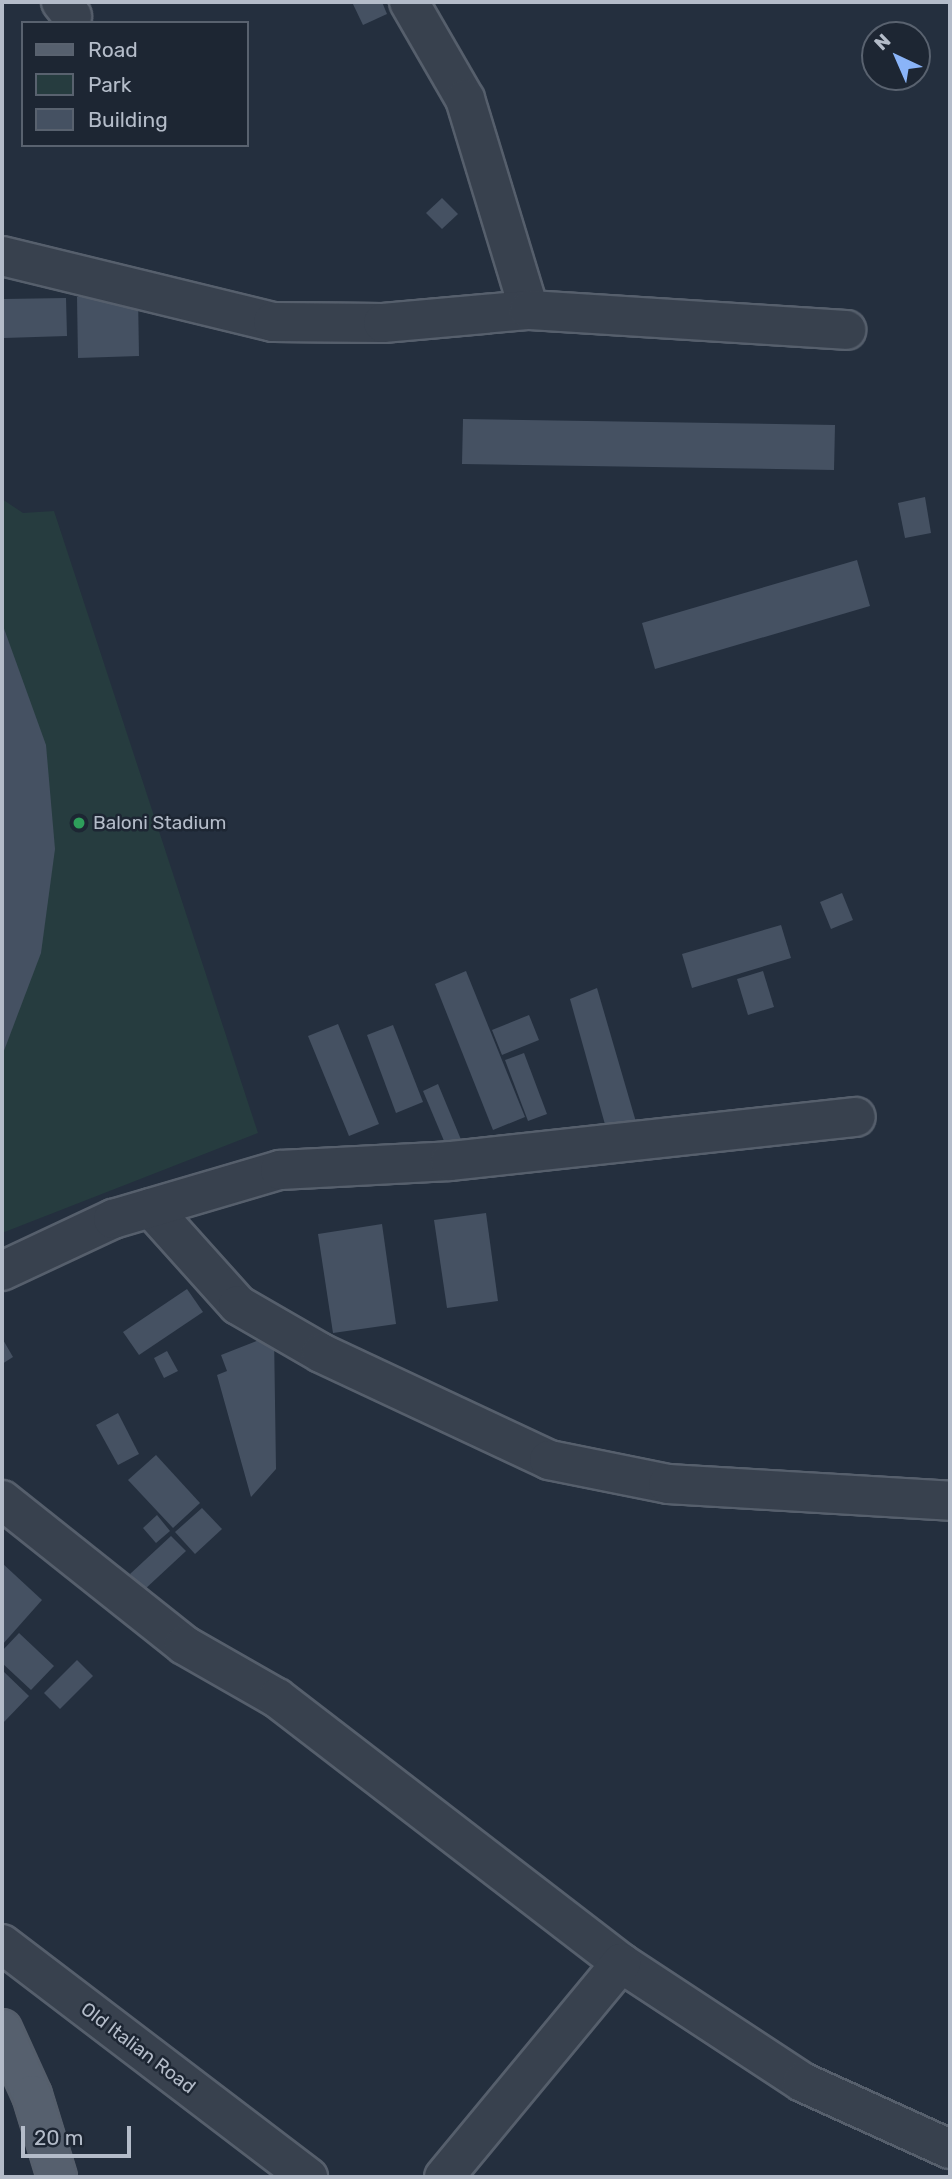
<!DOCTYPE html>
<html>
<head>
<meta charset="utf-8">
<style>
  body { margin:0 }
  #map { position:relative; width:952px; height:2179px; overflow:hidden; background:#242f3e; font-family:Rubik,sans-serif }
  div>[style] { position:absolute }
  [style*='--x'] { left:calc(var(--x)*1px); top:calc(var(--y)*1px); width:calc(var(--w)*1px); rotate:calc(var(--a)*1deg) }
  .green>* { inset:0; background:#263c3f }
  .building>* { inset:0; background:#455162 }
  .roads { filter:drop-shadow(2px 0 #565f6c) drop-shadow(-2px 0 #565f6c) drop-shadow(0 2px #565f6c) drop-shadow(0 -2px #565f6c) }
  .minor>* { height:38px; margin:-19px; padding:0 19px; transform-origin:19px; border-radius:19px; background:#38414e }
  .major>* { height:38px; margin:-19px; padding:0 19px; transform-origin:19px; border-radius:19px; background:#56606e }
  .dots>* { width:19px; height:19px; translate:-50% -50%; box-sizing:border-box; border:4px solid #1d2633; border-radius:50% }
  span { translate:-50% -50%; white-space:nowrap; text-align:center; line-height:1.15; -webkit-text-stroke:5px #1d2633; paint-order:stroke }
  .poi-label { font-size:19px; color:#b4bcc9 }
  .left { translate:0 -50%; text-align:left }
  .street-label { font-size:19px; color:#b4bcc9 }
  .frame { position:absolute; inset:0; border:4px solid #b4bcc9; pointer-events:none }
  .legend { position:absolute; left:21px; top:21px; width:228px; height:126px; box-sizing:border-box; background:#1d2633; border:2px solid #59626f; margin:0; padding:9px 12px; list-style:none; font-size:21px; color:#b4bcc9 }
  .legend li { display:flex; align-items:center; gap:14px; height:35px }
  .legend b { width:35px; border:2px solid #59626f }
  .north { position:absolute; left:861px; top:21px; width:70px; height:70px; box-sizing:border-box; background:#1d2633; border:2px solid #59626f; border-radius:50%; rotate:316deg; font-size:19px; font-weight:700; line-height:28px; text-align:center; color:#b4bcc9 }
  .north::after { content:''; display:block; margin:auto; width:24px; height:32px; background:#8ab4f8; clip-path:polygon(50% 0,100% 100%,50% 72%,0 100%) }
  .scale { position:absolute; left:21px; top:2126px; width:110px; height:32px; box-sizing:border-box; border:4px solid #b4bcc9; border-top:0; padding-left:9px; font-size:21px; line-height:24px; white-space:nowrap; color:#b4bcc9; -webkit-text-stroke:5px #1d2633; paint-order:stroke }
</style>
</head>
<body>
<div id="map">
  <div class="green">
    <i style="clip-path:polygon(2px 499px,23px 513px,54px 511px,258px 1133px,2px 1233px)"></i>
  </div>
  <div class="building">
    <i style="clip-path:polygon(352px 2px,382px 2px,387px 14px,363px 25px)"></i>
    <i style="clip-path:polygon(442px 198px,458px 214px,442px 229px,426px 213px)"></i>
    <i style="clip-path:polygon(138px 296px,139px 356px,78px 358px,77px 297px)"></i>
    <i style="clip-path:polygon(66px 298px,67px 336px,4px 338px,4px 299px)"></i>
    <i style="clip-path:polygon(463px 419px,835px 425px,834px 470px,462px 464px)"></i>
    <i style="clip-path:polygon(925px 497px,931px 533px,905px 538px,898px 503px)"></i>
    <i style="clip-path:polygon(857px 560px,870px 606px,655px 669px,642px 623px)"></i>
    <i style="clip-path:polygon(2px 623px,46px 745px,55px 849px,41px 953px,2px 1056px)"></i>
    <i style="clip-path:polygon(842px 893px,853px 920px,831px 929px,820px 902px)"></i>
    <i style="clip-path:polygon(781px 925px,791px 958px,692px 988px,682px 954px)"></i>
    <i style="clip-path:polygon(466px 971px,525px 1117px,493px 1130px,435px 984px)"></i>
    <i style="clip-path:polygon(763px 971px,774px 1007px,748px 1015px,737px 979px)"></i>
    <i style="clip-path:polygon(597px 988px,636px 1122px,606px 1128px,570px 999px)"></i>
    <i style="clip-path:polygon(529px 1015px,539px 1040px,502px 1055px,492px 1030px)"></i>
    <i style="clip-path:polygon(338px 1024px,379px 1124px,349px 1136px,308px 1036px)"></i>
    <i style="clip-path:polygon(393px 1025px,423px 1102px,396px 1113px,367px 1035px)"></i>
    <i style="clip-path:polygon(524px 1053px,547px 1114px,528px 1121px,505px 1060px)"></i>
    <i style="clip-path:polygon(438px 1084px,462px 1142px,447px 1148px,423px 1091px)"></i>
    <i style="clip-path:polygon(486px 1213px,498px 1301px,447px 1308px,434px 1220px)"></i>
    <i style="clip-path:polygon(382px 1224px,396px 1324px,333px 1333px,318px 1234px)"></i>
    <i style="clip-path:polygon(187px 1289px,203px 1312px,139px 1355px,123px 1332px)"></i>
    <i style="clip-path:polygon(274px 1334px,276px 1469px,251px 1497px,217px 1375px,227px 1371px,221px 1355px)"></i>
    <i style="clip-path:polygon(2px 1338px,13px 1357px,2px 1364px)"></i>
    <i style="clip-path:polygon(167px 1351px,178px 1371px,164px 1378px,154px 1358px)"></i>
    <i style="clip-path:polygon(118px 1413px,139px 1454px,118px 1465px,96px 1425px)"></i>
    <i style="clip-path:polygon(156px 1455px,200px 1503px,173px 1528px,128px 1480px)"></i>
    <i style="clip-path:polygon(202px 1508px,222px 1529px,195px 1554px,175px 1532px)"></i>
    <i style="clip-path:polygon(157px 1515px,170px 1531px,156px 1543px,143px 1528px)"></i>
    <i style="clip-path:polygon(171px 1536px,186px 1551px,144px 1590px,130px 1574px)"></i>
    <i style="clip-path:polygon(2px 1563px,42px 1600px,2px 1645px)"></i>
    <i style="clip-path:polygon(19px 1633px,54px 1666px,31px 1690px,2px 1663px,2px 1651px)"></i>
    <i style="clip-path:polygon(77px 1660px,93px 1676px,60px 1709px,44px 1693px)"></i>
    <i style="clip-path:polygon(2px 1670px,29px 1696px,2px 1724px)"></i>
  </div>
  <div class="roads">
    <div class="minor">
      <i style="--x:61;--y:2;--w:18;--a:52"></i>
      <i style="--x:409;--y:2;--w:112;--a:60"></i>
      <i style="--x:465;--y:99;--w:220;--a:73.1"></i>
      <i style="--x:2;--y:256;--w:279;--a:13.7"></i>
      <i style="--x:273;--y:322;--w:110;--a:0.5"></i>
      <i style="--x:383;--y:323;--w:147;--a:-5.1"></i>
      <i style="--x:529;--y:310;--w:318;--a:3.6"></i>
      <i style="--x:151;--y:1208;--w:130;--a:48.1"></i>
      <i style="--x:238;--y:1305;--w:96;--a:30"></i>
      <i style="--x:321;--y:1353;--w:252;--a:25.1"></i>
      <i style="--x:549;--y:1460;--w:121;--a:11.4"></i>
      <i style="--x:668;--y:1484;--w:283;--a:3.4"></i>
      <i style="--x:2;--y:1271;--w:123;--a:-25.1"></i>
      <i style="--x:113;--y:1219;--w:174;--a:-16.4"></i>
      <i style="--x:280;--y:1170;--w:170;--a:-3"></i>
      <i style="--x:450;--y:1161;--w:408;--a:-6.2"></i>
      <i style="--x:2;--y:1500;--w:233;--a:38.5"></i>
      <i style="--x:184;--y:1645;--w:107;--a:29.7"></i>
      <i style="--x:277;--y:1698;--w:434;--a:37.6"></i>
      <i style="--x:621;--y:1963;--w:217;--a:33.3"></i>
      <i style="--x:802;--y:2082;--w:162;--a:24.4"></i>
      <i style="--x:2;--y:1944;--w:385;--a:37.3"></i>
      <i style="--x:444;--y:2177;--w:278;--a:-50.4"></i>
    </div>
    <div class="major">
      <i style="--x:2;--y:2029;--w:72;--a:65.6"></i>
      <i style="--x:32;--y:2095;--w:86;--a:73"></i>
    </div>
  </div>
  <div class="dots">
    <i style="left:79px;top:823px;background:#2e9e5b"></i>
  </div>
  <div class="poi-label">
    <span class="left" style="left:93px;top:823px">Baloni Stadium</span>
  </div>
  <div class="street-label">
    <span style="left:138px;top:2048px;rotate:37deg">Old Italian Road</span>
  </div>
  <div class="frame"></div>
  <ul class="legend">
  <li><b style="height:9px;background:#56606e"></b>Road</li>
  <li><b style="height:19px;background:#263c3f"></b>Park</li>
  <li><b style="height:19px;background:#455162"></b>Building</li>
  </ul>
  <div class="north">N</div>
  <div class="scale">20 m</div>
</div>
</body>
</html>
